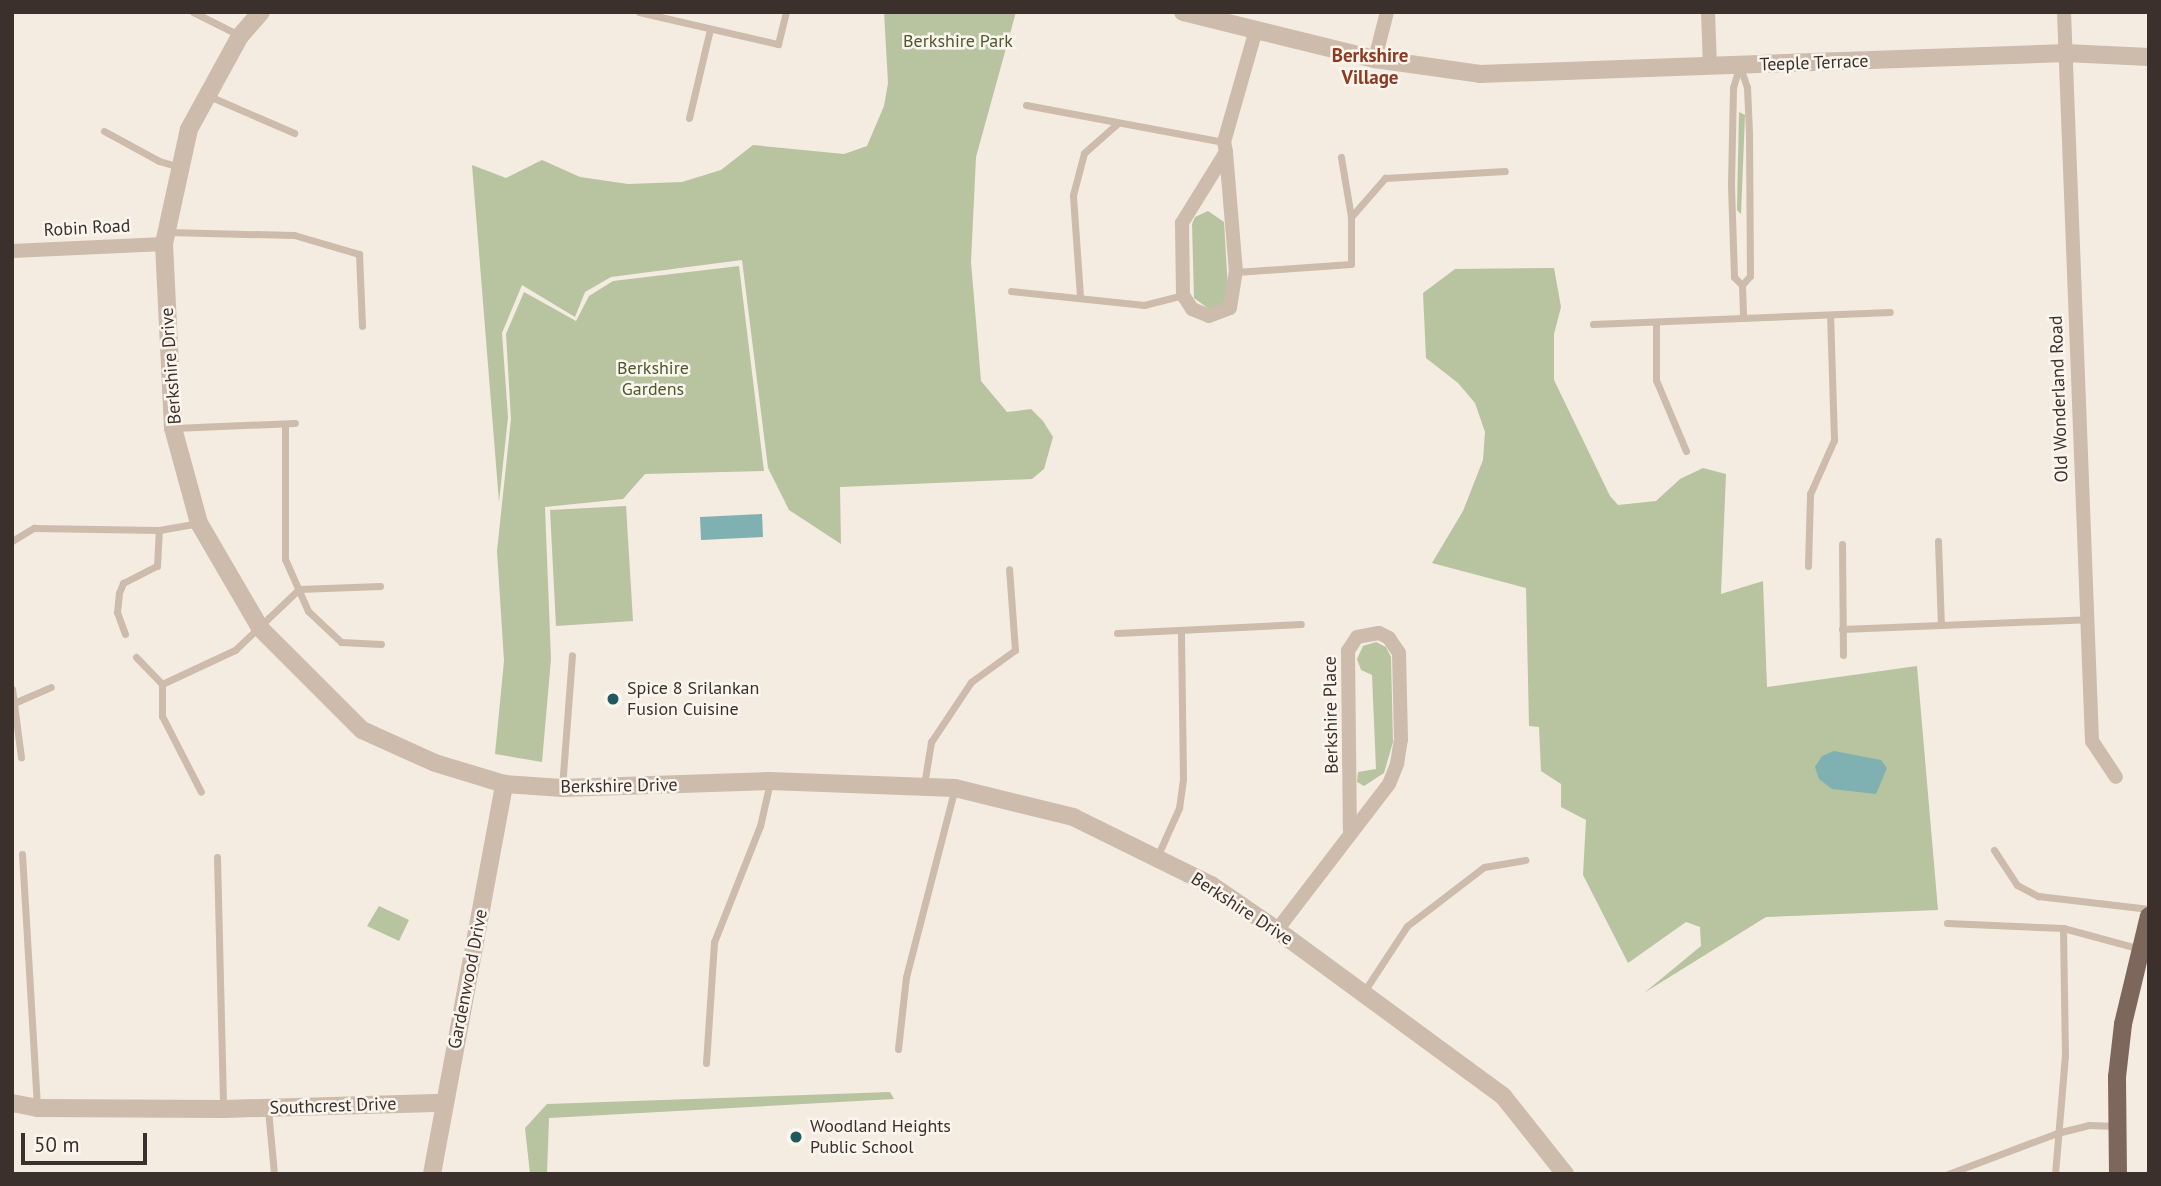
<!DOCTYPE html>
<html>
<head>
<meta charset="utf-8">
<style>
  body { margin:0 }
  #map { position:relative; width:2161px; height:1186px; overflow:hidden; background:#f4ebe1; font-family:"PT Sans",sans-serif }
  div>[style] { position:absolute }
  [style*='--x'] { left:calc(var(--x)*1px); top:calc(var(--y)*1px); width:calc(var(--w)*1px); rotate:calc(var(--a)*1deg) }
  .green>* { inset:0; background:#b8c4a0 }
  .water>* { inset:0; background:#7fb0b2 }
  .service>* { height:7px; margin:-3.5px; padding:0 3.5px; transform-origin:3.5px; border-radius:3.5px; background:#cdbbac }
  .minor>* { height:14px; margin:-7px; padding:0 7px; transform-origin:7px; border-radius:7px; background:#cdbbac }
  .tertiary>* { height:18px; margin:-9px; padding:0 9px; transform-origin:9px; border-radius:9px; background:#cdbbac }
  .primary>* { height:18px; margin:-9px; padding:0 9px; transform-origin:9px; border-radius:9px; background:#7d675c }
  .dots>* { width:19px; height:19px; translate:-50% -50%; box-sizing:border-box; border:4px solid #fbf5ee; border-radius:50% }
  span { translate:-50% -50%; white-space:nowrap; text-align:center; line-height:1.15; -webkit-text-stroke:5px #fbf5ee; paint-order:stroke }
  .park-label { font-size:18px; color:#4a5a2e }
  .street-label { font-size:18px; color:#3b302b }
  .poi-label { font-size:18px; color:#3b302b }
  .left { translate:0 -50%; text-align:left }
  .neighbourhood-label { font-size:19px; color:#8c3b22; font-weight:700 }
  .frame { position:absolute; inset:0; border:14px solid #3b302b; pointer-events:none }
  .scale { position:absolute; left:21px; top:1133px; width:126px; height:32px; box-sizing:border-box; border:4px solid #3b302b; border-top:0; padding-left:9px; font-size:21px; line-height:24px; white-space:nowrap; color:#3b302b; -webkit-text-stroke:5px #fbf5ee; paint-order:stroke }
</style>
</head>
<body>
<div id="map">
  <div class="green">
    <i style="clip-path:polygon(884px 12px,1016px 12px,976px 157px,971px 262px,981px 381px,1007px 412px,1031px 409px,1043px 421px,1053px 437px,1044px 469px,1032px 479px,840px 487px,841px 544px,789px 510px,768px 468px,742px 260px,611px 277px,585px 292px,575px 317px,522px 285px,502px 333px,508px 417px,499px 502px,472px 165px,506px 178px,542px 160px,580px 177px,628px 184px,682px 182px,721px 170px,753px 145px,844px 154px,867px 146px,884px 106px,888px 83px)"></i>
    <i style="clip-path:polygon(1739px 112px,1745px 115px,1741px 214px,1737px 210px)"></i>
    <i style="clip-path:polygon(1208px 211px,1224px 222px,1228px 289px,1223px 305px,1209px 309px,1194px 298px,1192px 224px,1195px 217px)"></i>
    <i style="clip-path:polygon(739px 266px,764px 471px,645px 474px,623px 499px,545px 507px,551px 659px,542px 762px,495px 754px,504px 661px,497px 551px,511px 419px,506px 334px,524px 292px,576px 321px,589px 296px,613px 281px)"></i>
    <i style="clip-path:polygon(1554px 268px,1561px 307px,1554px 334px,1554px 380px,1610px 496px,1618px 505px,1656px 501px,1680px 479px,1703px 468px,1726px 474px,1721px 594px,1763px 581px,1767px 687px,1917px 666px,1938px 910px,1766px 917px,1644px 993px,1701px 946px,1700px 927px,1686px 922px,1628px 963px,1583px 875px,1586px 820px,1561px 807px,1561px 784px,1541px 771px,1539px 727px,1529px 726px,1526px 588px,1432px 563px,1463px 511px,1483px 460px,1485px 432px,1475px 403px,1458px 383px,1426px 358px,1423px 293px,1455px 269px)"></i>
    <i style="clip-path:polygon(626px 506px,633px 621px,556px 626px,550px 510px)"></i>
    <i style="clip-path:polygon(1376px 642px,1386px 647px,1391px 657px,1393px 742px,1384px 773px,1364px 786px,1357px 782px,1358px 772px,1376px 769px,1372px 675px,1361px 670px,1357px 659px,1363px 646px)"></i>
    <i style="clip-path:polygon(379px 906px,409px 920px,399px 941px,367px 926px)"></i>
    <i style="clip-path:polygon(890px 1092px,894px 1099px,549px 1118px,547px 1174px,530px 1174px,525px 1128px,547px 1104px)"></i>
  </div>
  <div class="water">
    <i style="clip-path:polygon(762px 514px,763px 537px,701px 540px,700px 517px)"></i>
    <i style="clip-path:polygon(1834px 751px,1881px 760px,1887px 768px,1876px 794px,1832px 789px,1819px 779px,1815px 767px,1822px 756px)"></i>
  </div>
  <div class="service">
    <i style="--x:193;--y:12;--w:51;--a:26.6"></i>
    <i style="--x:639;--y:12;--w:143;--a:13"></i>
    <i style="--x:778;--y:44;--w:33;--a:-76"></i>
    <i style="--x:1739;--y:67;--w:22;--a:106"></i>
    <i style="--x:1733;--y:88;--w:98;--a:91.2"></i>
    <i style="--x:1731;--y:186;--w:91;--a:88.1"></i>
    <i style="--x:1734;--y:277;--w:11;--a:45"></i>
    <i style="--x:1742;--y:285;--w:33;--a:88"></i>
    <i style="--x:1740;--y:67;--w:21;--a:71"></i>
    <i style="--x:1747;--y:87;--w:46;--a:87.5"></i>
    <i style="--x:1749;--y:133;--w:143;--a:89.6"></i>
    <i style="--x:1750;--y:276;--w:12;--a:132"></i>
    <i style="--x:209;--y:96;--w:93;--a:23.5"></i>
    <i style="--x:1026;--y:105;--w:201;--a:10.6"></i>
    <i style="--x:689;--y:118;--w:91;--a:-76.7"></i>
    <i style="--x:104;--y:131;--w:63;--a:28.6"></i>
    <i style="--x:159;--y:161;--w:22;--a:16"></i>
    <i style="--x:1351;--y:217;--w:52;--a:-48.9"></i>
    <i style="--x:1385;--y:178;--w:120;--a:-3.3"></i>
    <i style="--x:167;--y:232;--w:127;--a:1.4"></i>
    <i style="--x:294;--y:235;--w:68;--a:16.3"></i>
    <i style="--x:359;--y:254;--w:72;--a:87.6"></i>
    <i style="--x:1236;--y:272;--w:115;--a:-4"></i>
    <i style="--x:1351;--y:264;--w:47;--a:-90"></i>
    <i style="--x:1351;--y:217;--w:61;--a:-99.5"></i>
    <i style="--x:1011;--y:291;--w:134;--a:6"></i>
    <i style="--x:1144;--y:305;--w:40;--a:-14.4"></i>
    <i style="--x:1080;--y:296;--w:101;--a:-94"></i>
    <i style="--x:1073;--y:195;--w:43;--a:-75.3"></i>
    <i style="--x:1084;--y:153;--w:45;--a:-41.4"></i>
    <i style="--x:1656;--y:322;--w:58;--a:90"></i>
    <i style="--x:1656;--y:380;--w:77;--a:67.1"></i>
    <i style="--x:1593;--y:324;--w:297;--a:-2.3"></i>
    <i style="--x:285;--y:424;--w:135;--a:90"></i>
    <i style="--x:285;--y:559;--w:57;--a:66.1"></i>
    <i style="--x:308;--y:611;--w:45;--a:43.2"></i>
    <i style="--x:341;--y:642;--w:40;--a:2.9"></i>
    <i style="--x:174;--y:428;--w:121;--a:-2.4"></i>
    <i style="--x:12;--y:541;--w:26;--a:-31"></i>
    <i style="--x:34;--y:528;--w:125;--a:0.9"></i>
    <i style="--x:159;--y:530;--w:41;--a:-9.9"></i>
    <i style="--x:1938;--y:541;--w:84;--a:88"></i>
    <i style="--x:1842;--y:544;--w:111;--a:89.5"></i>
    <i style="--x:1808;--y:566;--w:72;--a:-88.4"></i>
    <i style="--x:1810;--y:494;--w:59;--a:-66"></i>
    <i style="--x:1834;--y:440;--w:125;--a:-91.8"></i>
    <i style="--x:1842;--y:629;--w:245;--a:-2.3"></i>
    <i style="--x:1117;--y:633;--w:184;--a:-2.8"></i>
    <i style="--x:125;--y:634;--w:23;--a:-110"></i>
    <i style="--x:117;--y:612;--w:19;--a:-84"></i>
    <i style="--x:119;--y:593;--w:11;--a:-68"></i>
    <i style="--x:123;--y:583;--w:38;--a:-27"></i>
    <i style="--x:157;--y:566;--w:36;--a:-87"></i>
    <i style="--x:136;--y:657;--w:37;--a:46"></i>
    <i style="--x:162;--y:684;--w:81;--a:-25"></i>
    <i style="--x:235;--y:650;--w:88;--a:-43.6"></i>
    <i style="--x:299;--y:589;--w:81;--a:-2.1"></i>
    <i style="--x:162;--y:684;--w:32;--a:90"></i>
    <i style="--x:162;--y:716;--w:85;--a:62.8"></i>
    <i style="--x:12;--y:689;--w:69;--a:82.5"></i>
    <i style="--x:14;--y:703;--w:40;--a:-23.4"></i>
    <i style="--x:924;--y:785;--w:44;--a:-80.8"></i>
    <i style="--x:931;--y:742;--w:72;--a:-56.3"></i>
    <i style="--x:971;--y:682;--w:54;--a:-36"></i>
    <i style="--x:1015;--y:650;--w:81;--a:-94.2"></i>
    <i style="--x:562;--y:788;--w:133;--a:-85.7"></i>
    <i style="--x:1994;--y:850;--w:42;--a:56.7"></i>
    <i style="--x:2017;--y:885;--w:24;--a:28"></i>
    <i style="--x:2038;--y:896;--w:112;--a:6.7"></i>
    <i style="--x:22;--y:854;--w:253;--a:86.6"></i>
    <i style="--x:217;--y:857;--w:251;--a:88.6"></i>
    <i style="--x:1157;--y:857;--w:54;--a:-65.8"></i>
    <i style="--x:1179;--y:808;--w:29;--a:-82"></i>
    <i style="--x:1183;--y:779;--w:148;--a:-90.8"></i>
    <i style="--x:1947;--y:923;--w:116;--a:2.5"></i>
    <i style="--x:2063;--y:928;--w:81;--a:15.1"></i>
    <i style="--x:1363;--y:993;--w:80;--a:-56.7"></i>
    <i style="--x:1407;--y:926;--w:97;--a:-37.5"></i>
    <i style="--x:1484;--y:867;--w:42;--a:-9.7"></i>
    <i style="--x:898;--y:1049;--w:72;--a:-83.7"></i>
    <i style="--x:906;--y:977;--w:195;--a:-75.5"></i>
    <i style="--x:706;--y:1063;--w:121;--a:-86.2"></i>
    <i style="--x:714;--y:942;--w:125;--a:-68.4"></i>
    <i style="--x:760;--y:826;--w:45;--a:-77.2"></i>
    <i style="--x:268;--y:1109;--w:65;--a:84.7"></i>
    <i style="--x:1948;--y:1174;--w:116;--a:-20.6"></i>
    <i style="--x:2057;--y:1133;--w:33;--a:-14"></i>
    <i style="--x:2089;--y:1125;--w:28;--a:2"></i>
    <i style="--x:2055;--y:1174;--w:118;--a:-85.2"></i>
    <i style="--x:2065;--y:1056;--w:128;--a:-90.9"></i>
  </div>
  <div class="minor">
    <i style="--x:1708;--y:12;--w:54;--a:87.9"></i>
    <i style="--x:2064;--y:12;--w:730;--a:87.8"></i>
    <i style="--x:2092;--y:741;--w:43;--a:56.3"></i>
    <i style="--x:1375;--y:59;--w:49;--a:-75.7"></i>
    <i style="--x:1226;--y:152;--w:84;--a:121.8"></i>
    <i style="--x:1182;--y:223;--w:72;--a:89.2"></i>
    <i style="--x:1183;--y:295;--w:17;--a:57"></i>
    <i style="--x:1192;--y:309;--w:18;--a:22"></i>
    <i style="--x:1209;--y:316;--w:22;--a:-21"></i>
    <i style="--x:1230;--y:308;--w:36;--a:-81"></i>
    <i style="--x:1236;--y:272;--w:120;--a:-94.8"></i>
    <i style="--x:1226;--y:152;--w:10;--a:-101"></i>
    <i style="--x:1224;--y:142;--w:116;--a:-74.1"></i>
    <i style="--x:12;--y:251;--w:152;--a:-2.6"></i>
    <i style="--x:1277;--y:930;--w:184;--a:-52.5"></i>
    <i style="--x:1389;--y:784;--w:22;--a:-68"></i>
    <i style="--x:1397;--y:764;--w:24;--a:-81"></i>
    <i style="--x:1401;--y:740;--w:87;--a:-91.3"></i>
    <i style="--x:1399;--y:653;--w:18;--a:-124"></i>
    <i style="--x:1389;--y:638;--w:11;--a:-153"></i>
    <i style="--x:1379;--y:633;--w:22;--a:170"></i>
    <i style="--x:1357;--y:637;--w:17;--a:123"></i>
    <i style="--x:1348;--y:651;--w:179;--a:89.4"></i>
  </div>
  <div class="tertiary">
    <i style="--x:261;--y:12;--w:32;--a:131"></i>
    <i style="--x:240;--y:36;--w:106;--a:118.7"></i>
    <i style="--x:189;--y:129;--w:118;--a:102.3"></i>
    <i style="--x:164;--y:244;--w:184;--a:87.2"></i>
    <i style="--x:173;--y:428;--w:98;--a:74.7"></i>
    <i style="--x:199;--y:523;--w:121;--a:59.8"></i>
    <i style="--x:260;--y:628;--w:144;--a:45"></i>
    <i style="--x:362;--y:730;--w:80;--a:24.3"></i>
    <i style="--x:435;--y:763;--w:72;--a:16.9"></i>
    <i style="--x:504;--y:784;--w:58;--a:3.9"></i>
    <i style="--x:562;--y:788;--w:208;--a:-1.9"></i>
    <i style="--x:770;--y:781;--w:185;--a:2.2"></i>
    <i style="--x:955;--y:788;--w:122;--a:13.8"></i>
    <i style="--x:1073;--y:817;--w:154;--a:26.2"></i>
    <i style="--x:1211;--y:885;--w:80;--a:34.3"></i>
    <i style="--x:1277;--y:930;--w:280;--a:36.3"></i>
    <i style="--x:1503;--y:1096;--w:100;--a:51.5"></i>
    <i style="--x:1183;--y:12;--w:198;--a:13.8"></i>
    <i style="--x:1375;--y:59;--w:106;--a:8.1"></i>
    <i style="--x:1480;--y:74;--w:586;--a:-2.05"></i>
    <i style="--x:2066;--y:53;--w:83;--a:2.8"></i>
    <i style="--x:12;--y:1103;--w:25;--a:11"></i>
    <i style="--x:37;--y:1108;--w:186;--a:0.3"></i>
    <i style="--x:223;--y:1109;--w:221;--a:-1.6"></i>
    <i style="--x:432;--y:1174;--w:397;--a:-79.5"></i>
  </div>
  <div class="primary">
    <i style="--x:2118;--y:1174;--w:97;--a:-90.6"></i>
    <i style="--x:2117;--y:1077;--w:53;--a:-83.5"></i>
    <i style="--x:2123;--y:1024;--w:111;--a:-76.5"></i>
  </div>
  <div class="dots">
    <i style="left:613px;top:699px;background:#1f5a5e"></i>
    <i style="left:796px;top:1137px;background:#1f5a5e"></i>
  </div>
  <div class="park-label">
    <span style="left:958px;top:41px">Berkshire Park</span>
    <span style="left:653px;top:379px">Berkshire<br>Gardens</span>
  </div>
  <div class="street-label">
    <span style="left:1814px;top:63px;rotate:-2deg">Teeple Terrace</span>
    <span style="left:87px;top:228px;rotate:-3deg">Robin Road</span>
    <span style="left:171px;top:366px;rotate:-94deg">Berkshire Drive</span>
    <span style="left:2059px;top:399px;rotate:-92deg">Old Wonderland Road</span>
    <span style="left:1331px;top:715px;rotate:-91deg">Berkshire Place</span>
    <span style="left:619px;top:786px;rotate:-1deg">Berkshire Drive</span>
    <span style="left:1242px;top:909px;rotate:33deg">Berkshire Drive</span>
    <span style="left:468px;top:979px;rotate:-79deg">Gardenwood Drive</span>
    <span style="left:333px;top:1106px;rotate:-2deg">Southcrest Drive</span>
  </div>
  <div class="poi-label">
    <span class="left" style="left:627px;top:699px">Spice 8 Srilankan<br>Fusion Cuisine</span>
    <span class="left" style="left:810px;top:1137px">Woodland Heights<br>Public School</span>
  </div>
  <div class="neighbourhood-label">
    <span style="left:1370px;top:67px">Berkshire<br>Village</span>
  </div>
  <div class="frame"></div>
  <div class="scale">50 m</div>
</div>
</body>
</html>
